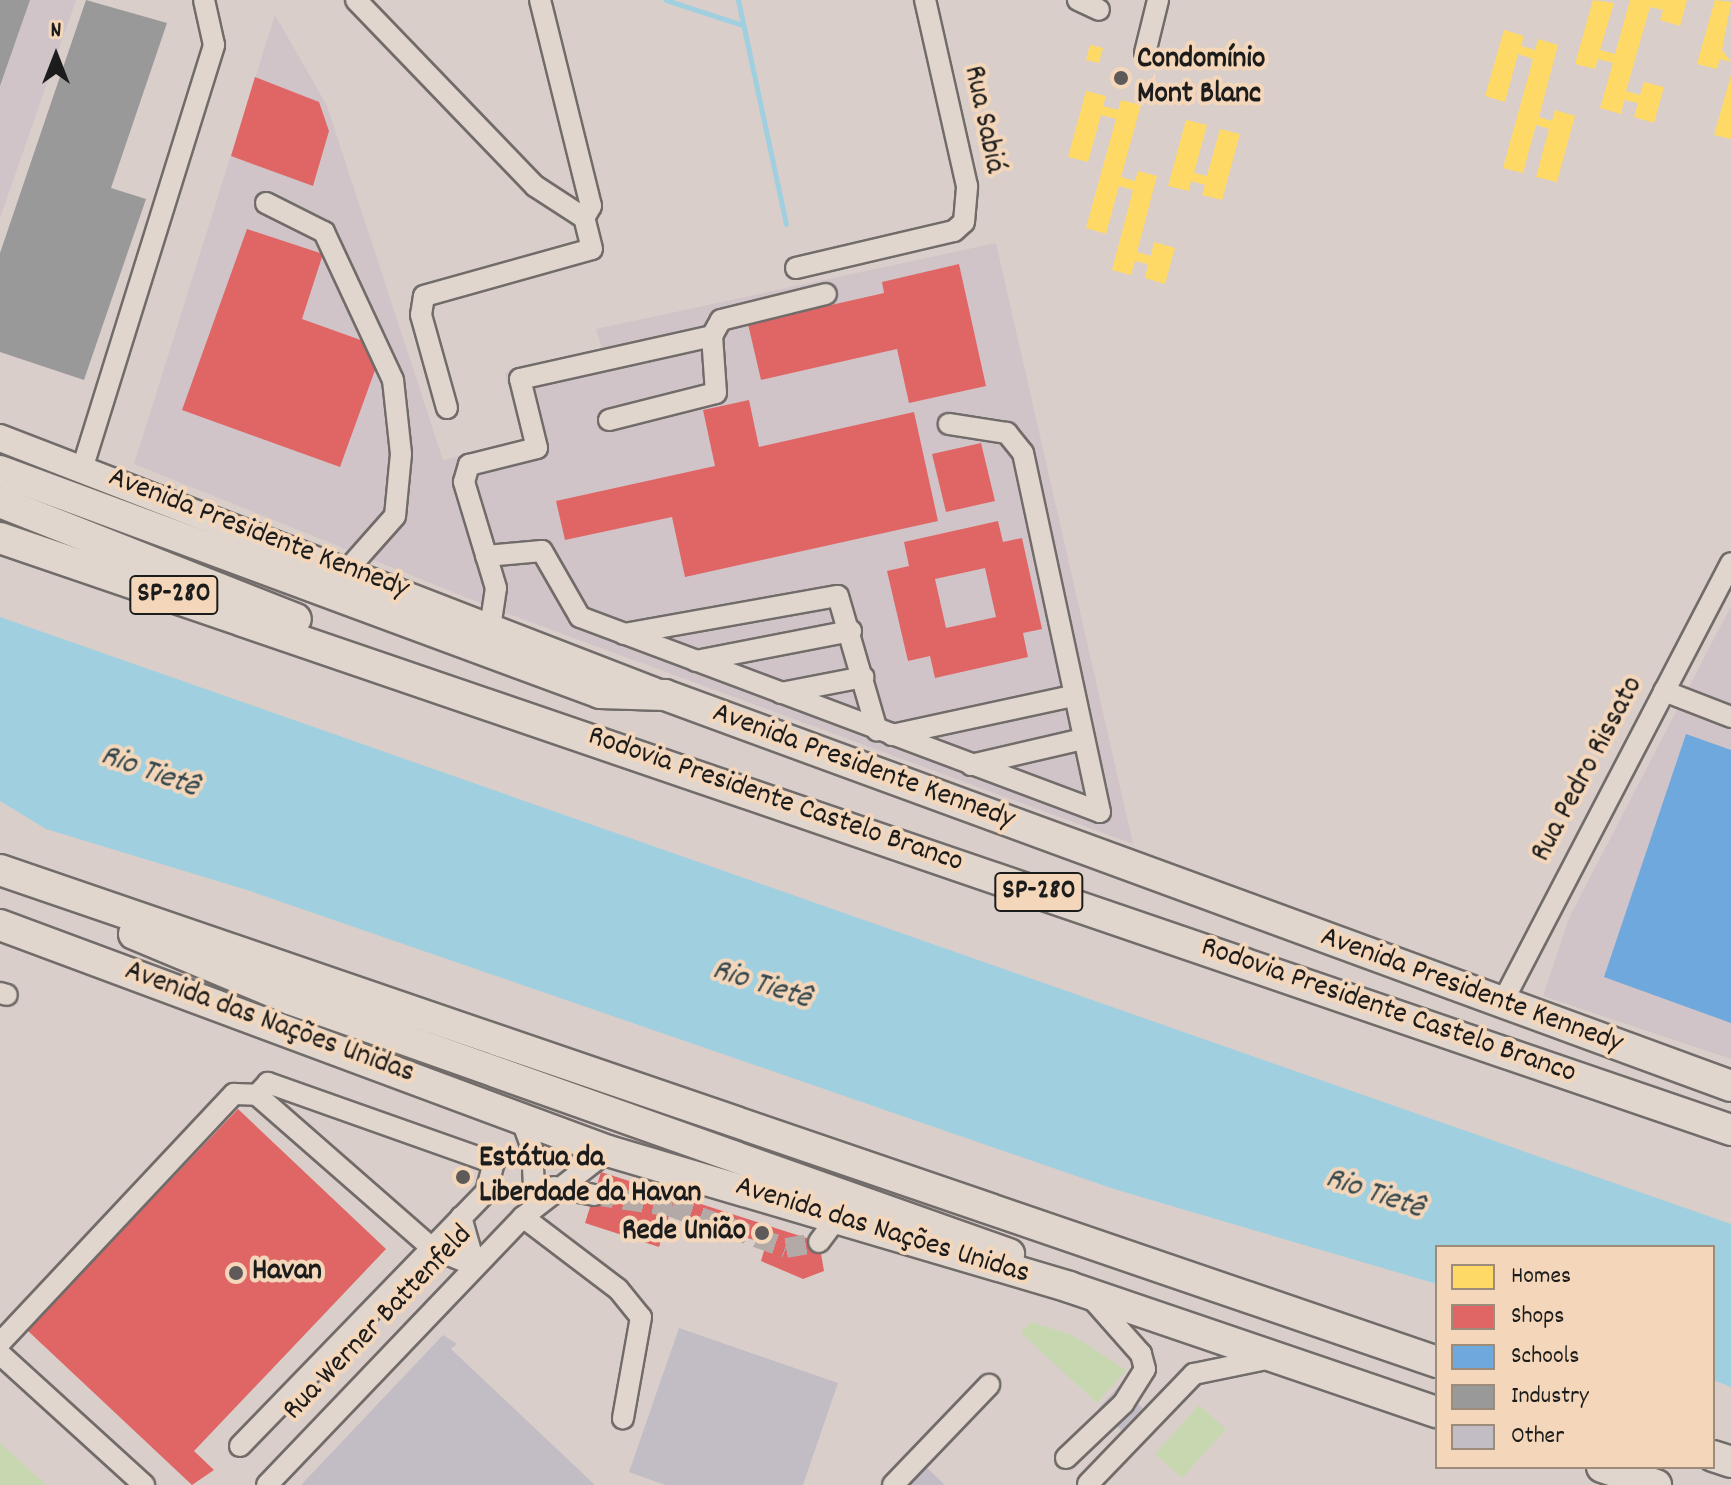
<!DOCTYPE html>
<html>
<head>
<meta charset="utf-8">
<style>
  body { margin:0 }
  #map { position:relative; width:1731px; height:1485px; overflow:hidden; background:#d9ceca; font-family:Dekko,sans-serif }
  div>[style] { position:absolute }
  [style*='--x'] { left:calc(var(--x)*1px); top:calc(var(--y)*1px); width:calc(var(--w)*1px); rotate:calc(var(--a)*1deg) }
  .built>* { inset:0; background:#d0c4c8 }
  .green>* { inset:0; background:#c7d7b0 }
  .water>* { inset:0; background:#a0cfe0 }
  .homes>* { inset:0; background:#ffd966 }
  .shops>* { inset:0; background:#e06666 }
  .schools>* { inset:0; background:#6fa8dc }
  .industry>* { inset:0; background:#999 }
  .stream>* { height:5px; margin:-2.5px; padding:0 2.5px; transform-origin:2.5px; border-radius:2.5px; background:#a0cfe0 }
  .building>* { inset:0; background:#c2bdc4 }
  .minor-tunnel>* { height:20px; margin-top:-10px; transform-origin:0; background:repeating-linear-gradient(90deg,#b3aaa7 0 20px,transparent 0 30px) }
  .roads { filter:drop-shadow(2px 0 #716c6a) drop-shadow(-2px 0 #716c6a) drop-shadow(0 2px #716c6a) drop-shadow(0 -2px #716c6a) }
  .minor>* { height:20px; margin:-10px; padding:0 10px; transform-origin:10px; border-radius:10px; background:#e0d6cd }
  .major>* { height:26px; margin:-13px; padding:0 13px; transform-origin:13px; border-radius:13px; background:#e0d6cd }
  .highway>* { height:30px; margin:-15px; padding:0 15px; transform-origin:15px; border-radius:15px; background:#e0d6cd }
  .dots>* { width:22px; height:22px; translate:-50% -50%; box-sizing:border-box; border:4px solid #f4d7ba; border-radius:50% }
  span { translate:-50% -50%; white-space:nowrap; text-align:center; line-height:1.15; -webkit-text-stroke:8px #f4d7ba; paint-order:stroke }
  .shield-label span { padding:2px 6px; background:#f4d7ba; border:2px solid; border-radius:6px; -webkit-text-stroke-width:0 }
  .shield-label { font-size:28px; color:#1c1c1c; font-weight:700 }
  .poi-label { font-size:30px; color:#1c1c1c; font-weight:700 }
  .left { translate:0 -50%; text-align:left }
  .right { translate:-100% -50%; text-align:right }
  .street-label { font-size:30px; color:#1c1c1c }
  .water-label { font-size:32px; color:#37494f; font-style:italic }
  .legend { position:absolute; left:1435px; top:1245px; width:280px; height:224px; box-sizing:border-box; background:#f4d7ba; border:2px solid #9e8c7b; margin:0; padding:10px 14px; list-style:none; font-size:24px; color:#1c1c1c }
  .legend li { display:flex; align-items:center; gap:16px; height:40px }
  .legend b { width:40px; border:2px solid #9e8c7b }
  .north { position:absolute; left:16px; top:16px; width:80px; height:80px; -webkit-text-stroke:6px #f4d7ba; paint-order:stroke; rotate:0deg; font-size:22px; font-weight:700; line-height:32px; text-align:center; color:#1c1c1c }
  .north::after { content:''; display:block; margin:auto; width:28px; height:36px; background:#1c1c1c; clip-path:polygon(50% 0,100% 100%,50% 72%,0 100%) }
</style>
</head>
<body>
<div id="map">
  <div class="built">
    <i style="clip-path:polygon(0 0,76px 0,0 218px)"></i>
    <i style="clip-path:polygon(275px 15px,327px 106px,443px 460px,523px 442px,505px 373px,603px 352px,596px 329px,996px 243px,1133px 844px,495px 609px,134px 464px)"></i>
    <i style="clip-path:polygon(1731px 606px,1731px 1059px,1543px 996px,1570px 916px)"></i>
  </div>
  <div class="green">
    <i style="clip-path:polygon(1031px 1322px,1072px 1335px,1126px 1370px,1097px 1403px,1021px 1333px)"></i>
    <i style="clip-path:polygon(1199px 1405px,1226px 1429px,1182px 1478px,1155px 1454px)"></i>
    <i style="clip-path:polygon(0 1443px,46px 1485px,0 1485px)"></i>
  </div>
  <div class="water">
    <i style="clip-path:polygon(0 617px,1731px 1224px,1731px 1387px,1713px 1380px,1713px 1247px,1437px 1247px,1437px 1284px,1114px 1189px,247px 890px,46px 829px,0 801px)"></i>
  </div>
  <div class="homes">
    <i style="clip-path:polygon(1593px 0,1614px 3px,1600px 50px,1615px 54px,1630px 0,1687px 0,1680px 26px,1660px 20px,1663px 10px,1650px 7px,1626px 91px,1640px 95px,1644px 82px,1664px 87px,1654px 123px,1634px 117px,1638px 103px,1624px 100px,1621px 114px,1600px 108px,1613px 63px,1598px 59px,1595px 69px,1575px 64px)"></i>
    <i style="clip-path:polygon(1715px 0,1731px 2px,1722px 50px,1731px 62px,1720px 59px,1717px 69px,1697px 64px)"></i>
    <i style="clip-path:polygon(1504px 30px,1524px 36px,1521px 46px,1535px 50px,1538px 39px,1558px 45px,1539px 117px,1552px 121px,1555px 110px,1575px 116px,1557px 182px,1536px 177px,1549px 129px,1536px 125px,1523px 173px,1503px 168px,1533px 59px,1518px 54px,1505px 102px,1485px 96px)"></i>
    <i style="clip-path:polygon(1090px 45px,1103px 48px,1099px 63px,1086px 60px)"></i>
    <i style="clip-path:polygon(1731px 75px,1731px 139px,1714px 135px)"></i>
    <i style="clip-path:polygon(1086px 91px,1106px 96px,1103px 106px,1118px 110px,1121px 100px,1141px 105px,1121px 177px,1135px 181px,1138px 171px,1157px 176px,1137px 252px,1151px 256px,1154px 242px,1175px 248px,1165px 284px,1145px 278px,1148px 264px,1135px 261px,1131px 275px,1112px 270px,1133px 190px,1119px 186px,1106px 234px,1086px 228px,1116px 119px,1101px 115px,1088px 162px,1068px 157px)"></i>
    <i style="clip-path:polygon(1186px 120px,1207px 125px,1194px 173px,1207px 176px,1220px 129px,1240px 134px,1222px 200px,1202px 195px,1205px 185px,1191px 181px,1189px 191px,1168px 186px)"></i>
  </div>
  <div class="shops">
    <i style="clip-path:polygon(255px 77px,319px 102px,329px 131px,313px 186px,231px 156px)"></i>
    <i style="clip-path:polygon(247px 229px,323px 254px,302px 319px,383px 348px,340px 467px,182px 410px)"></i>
    <i style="clip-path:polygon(959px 264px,986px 386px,909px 403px,897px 349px,761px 380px,748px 324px,884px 293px,882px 282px)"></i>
    <i style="clip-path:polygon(749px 400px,759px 447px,914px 412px,938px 521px,685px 577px,672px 517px,565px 540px,556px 501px,715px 466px,703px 410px)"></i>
    <i style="clip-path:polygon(981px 443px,995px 501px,946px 512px,932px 454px)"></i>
    <i style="clip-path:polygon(evenodd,998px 521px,1003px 542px,1022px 538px,1042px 629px,1023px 633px,1028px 657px,935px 678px,930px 656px,908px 661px,887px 571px,909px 566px,904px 542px,998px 521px,985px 568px,996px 617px,946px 628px,935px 579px,985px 568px)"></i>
    <i style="clip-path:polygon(238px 1109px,386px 1249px,194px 1451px,214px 1470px,192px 1485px,27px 1330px)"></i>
    <i style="clip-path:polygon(601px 1172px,819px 1242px,824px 1271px,803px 1279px,761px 1261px,766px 1244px,670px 1213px,659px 1247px,585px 1223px)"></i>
  </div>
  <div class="schools">
    <i style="clip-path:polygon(1686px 734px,1731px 750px,1731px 1023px,1604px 977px)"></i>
  </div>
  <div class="industry">
    <i style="clip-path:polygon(0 0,30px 0,0 86px)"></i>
    <i style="clip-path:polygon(86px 0,167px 23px,111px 188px,146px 199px,84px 380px,0 352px,0 253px)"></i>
  </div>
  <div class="stream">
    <i style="--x:666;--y:0;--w:81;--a:18"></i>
    <i style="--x:738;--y:0;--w:229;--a:77.9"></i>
  </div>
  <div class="building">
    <i style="clip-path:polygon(679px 1328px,838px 1383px,803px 1485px,665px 1485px,629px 1472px)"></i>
    <i style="clip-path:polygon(443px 1335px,457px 1344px,451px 1349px,595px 1485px,301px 1485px)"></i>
    <i style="clip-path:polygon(1119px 1386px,1160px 1424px,1131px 1439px,1098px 1409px)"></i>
    <i style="clip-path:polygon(925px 1466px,945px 1485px,908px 1485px)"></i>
  </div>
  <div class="minor-tunnel">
    <i style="--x:594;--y:1195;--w:79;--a:8.7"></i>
    <i style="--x:672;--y:1207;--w:121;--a:19.8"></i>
    <i style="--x:786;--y:1248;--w:34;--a:-10"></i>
  </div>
  <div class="roads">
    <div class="minor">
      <i style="--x:356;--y:0;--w:258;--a:46.1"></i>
      <i style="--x:535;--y:186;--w:59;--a:33.1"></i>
      <i style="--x:584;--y:218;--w:14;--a:-60"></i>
      <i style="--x:591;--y:206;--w:212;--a:-103.9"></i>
      <i style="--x:1078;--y:0;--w:23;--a:25"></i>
      <i style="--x:1145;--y:53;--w:55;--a:-76.2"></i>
      <i style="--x:266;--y:203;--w:65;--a:26.6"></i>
      <i style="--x:324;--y:232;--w:163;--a:65"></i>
      <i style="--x:393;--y:380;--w:74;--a:83.8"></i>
      <i style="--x:401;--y:454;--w:62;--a:95.5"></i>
      <i style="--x:395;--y:516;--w:71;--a:131.6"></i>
      <i style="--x:796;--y:268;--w:162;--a:-13.2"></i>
      <i style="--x:954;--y:231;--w:13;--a:-42"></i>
      <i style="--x:964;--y:222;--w:36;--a:-85"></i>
      <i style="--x:967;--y:186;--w:191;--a:-102.7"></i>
      <i style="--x:447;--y:408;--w:97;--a:-105.6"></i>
      <i style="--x:421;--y:315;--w:19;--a:-81"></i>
      <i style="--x:424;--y:296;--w:174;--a:-15.6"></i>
      <i style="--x:592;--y:249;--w:32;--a:-104"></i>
      <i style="--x:609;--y:420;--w:110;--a:-14.2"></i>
      <i style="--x:716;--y:393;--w:57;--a:-94"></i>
      <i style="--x:83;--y:466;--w:441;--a:-72.7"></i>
      <i style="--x:214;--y:45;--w:46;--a:-102.5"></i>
      <i style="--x:486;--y:556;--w:56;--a:-5.1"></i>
      <i style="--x:542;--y:551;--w:76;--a:60.1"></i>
      <i style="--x:580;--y:617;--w:555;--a:20.56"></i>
      <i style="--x:1100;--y:812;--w:367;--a:-102.1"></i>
      <i style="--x:1023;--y:453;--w:26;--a:-129"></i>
      <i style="--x:1007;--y:433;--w:59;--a:-171.2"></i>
      <i style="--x:490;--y:628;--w:40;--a:-81.5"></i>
      <i style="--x:496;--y:588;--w:111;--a:-106.8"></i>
      <i style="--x:464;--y:482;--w:18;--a:-74"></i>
      <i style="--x:469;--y:465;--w:70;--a:-14"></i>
      <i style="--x:537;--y:448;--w:71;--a:-103.8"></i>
      <i style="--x:520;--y:379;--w:197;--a:-12.6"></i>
      <i style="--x:712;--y:336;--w:18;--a:-61"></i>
      <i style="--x:721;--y:320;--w:108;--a:-13.9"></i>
      <i style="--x:624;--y:634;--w:217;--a:-10.1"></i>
      <i style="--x:838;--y:596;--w:140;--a:73.8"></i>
      <i style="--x:696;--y:661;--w:158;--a:-11"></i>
      <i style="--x:1664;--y:691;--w:72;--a:21.2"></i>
      <i style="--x:781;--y:693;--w:84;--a:-11"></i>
      <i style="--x:892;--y:735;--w:184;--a:-12.2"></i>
      <i style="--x:971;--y:765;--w:115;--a:-13.1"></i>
      <i style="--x:0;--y:993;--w:7;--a:16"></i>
      <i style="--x:1501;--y:1005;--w:498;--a:-62.5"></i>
      <i style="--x:521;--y:1118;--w:33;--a:70"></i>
      <i style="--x:532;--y:1149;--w:56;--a:86.9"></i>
      <i style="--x:554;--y:1187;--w:41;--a:11.3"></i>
      <i style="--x:523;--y:1217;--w:119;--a:37.2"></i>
      <i style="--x:618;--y:1289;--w:36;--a:51"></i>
      <i style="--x:641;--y:1317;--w:103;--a:100.1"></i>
      <i style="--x:819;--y:1242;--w:30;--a:-53"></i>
      <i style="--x:0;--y:1343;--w:342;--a:-46.8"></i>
      <i style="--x:234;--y:1094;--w:23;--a:2"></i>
      <i style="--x:257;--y:1095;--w:232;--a:41.2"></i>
      <i style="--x:432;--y:1248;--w:47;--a:22.7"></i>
      <i style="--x:475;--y:1266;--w:51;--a:-105.9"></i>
      <i style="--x:0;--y:1354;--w:195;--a:42.3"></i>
      <i style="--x:240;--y:1446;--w:354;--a:-45.9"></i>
      <i style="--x:486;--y:1192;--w:30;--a:-75"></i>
      <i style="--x:494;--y:1163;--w:240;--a:-160.5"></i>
      <i style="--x:268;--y:1083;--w:16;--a:133"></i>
      <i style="--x:1066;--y:1458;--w:79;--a:-43.5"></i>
      <i style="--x:1123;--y:1404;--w:41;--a:-57.8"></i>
      <i style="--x:1145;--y:1369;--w:16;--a:-105"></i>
      <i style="--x:1141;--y:1354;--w:81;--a:-131.5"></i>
      <i style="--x:1088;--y:1484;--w:153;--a:-46.1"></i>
      <i style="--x:1194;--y:1374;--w:79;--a:-11.7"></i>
      <i style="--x:267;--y:1485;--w:371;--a:-46.3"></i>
      <i style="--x:523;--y:1217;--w:108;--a:-37.8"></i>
      <i style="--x:893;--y:1485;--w:139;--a:-46.2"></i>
    </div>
    <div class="major">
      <i style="--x:0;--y:438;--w:701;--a:21.15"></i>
    </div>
    <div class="highway">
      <i style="--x:0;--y:471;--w:640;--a:20.3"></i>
      <i style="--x:600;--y:693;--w:65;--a:1.8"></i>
      <i style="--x:665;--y:695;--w:1135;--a:20.14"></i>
      <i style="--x:0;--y:502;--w:318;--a:21.6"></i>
      <i style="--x:0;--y:538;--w:1829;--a:18.88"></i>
      <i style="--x:0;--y:870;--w:1519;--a:18.9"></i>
      <i style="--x:0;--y:925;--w:649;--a:20.39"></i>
      <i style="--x:608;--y:1151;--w:481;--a:16.4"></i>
      <i style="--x:1069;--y:1287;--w:389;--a:18.8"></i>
      <i style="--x:134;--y:934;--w:169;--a:22.6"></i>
      <i style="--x:290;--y:999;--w:763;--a:19.53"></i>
      <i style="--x:1713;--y:1456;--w:19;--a:18"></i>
      <i style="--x:1602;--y:1467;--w:57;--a:18.4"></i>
    </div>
  </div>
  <div class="dots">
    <i style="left:1121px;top:78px;background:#5e5a59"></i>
    <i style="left:463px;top:1177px;background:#5e5a59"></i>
    <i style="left:762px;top:1233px;background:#5e5a59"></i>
    <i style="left:236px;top:1273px;background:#5e5a59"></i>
  </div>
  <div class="shield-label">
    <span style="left:174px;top:595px">SP-280</span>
    <span style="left:1039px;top:892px">SP-280</span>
  </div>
  <div class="poi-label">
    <span class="left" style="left:1137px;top:78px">Condomínio<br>Mont Blanc</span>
    <span class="left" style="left:479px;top:1177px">Estátua da<br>Liberdade da Havan</span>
    <span class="right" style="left:746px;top:1233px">Rede União</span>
    <span class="left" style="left:252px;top:1273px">Havan</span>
  </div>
  <div class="street-label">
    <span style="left:982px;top:120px;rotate:78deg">Rua Sabiá</span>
    <span style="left:258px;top:535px;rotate:21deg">Avenida Presidente Kennedy</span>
    <span style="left:863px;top:768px;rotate:20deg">Avenida Presidente Kennedy</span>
    <span style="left:1589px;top:770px;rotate:-62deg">Rua Pedro Rissato</span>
    <span style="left:775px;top:801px;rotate:19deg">Rodovia Presidente Castelo Branco</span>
    <span style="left:1471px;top:992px;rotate:20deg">Avenida Presidente Kennedy</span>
    <span style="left:1388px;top:1012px;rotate:19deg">Rodovia Presidente Castelo Branco</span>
    <span style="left:269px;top:1024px;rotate:20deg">Avenida das Nações Unidas</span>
    <span style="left:882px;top:1232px;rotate:17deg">Avenida das Nações Unidas</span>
    <span style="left:379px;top:1324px;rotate:-46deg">Rua Werner Battenfeld</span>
  </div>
  <div class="water-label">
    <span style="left:149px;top:773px;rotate:20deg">Rio Tietê</span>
    <span style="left:761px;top:986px;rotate:18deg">Rio Tietê</span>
    <span style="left:1374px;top:1195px;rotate:19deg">Rio Tietê</span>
  </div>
  <ul class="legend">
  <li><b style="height:22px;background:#ffd966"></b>Homes</li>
  <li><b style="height:22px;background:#e06666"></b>Shops</li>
  <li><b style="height:22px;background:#6fa8dc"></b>Schools</li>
  <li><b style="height:22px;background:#999"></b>Industry</li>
  <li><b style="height:22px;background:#c2bdc4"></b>Other</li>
  </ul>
  <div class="north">N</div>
</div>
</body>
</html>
